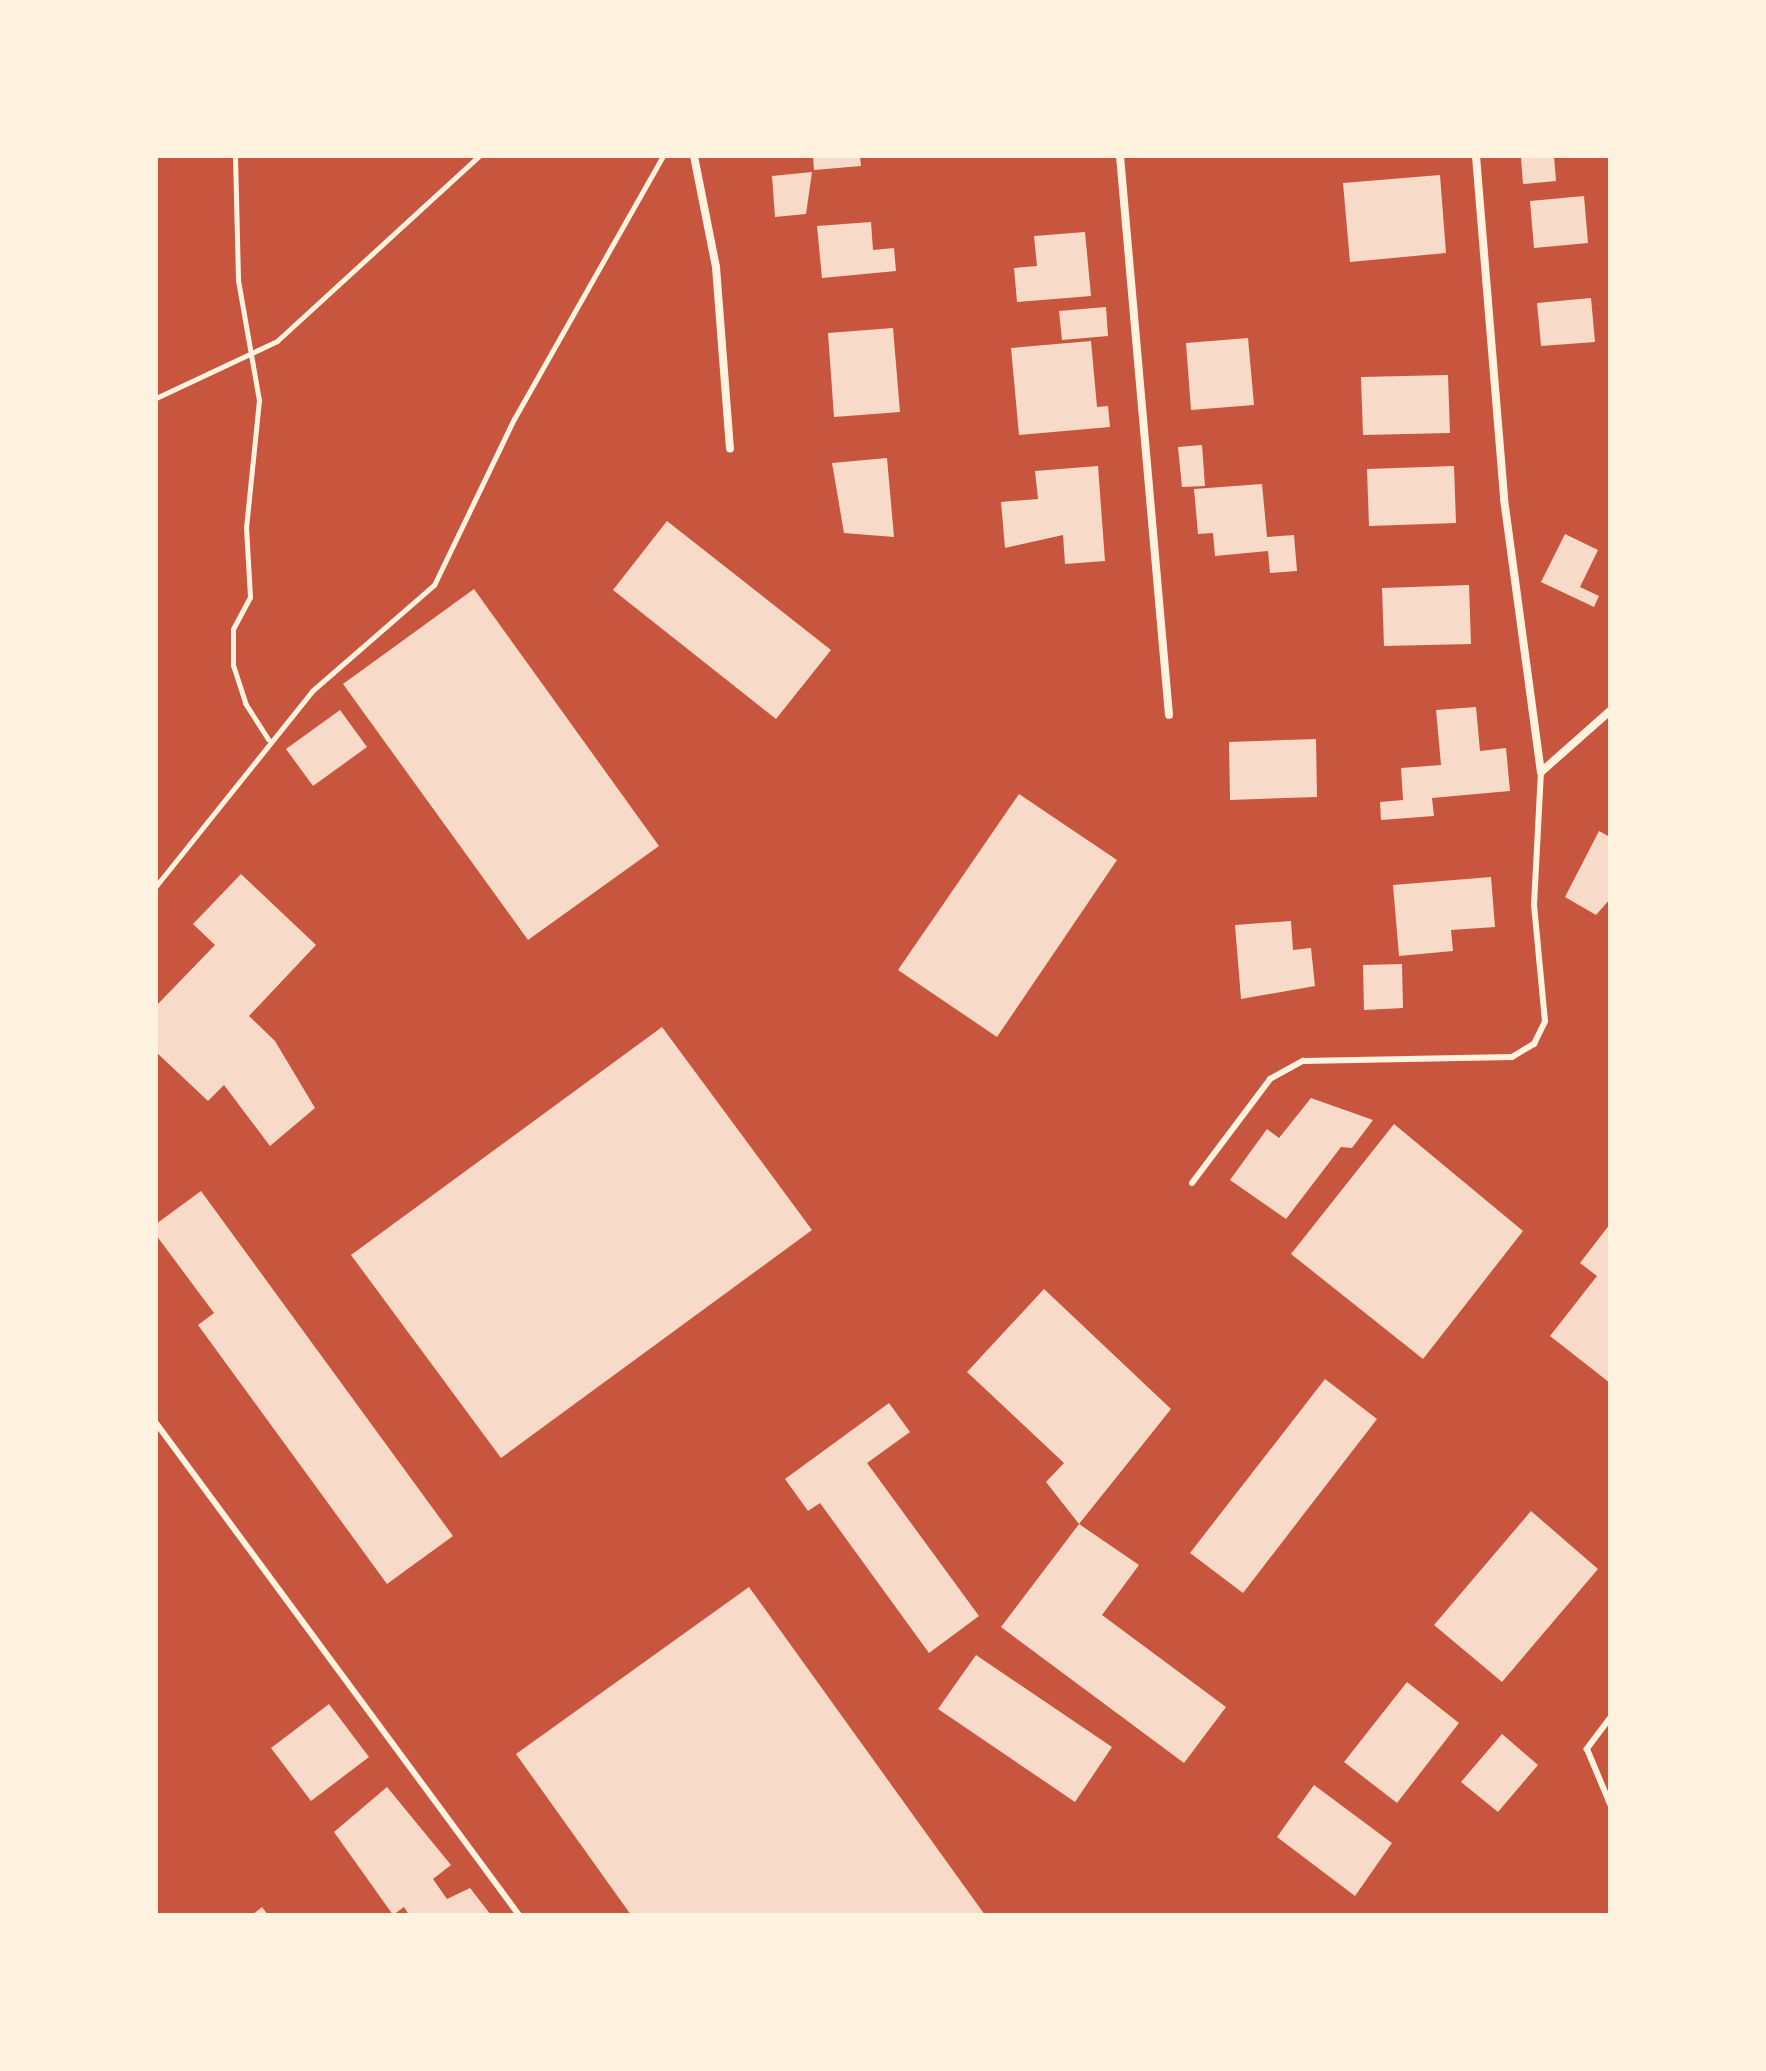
<!DOCTYPE html>
<html>
<head>
<meta charset="utf-8">
<style>
  body { margin:0 }
  #map { position:relative; width:1766px; height:2071px; overflow:hidden; background:#c8553d; font-family:"Alegreya Sans",sans-serif }
  div>[style] { position:absolute }
  [style*='--x'] { left:calc(var(--x)*1px); top:calc(var(--y)*1px); width:calc(var(--w)*1px); rotate:calc(var(--a)*1deg) }
  .building>* { inset:0; background:#f7dbc8 }
  .path>* { height:5px; margin:-2.5px; padding:0 2.5px; transform-origin:2.5px; border-radius:2.5px; background:#fff3e0 }
  .service>* { height:6px; margin:-3px; padding:0 3px; transform-origin:3px; border-radius:3px; background:#fff3e0 }
  .minor>* { height:8px; margin:-4px; padding:0 4px; transform-origin:4px; border-radius:4px; background:#fff3e0 }
  span { translate:-50% -50%; white-space:nowrap; text-align:center; line-height:1.15; -webkit-text-stroke:7px #fff3e0; paint-order:stroke }
  .frame { position:absolute; inset:0; border:158px solid #fff3e0; pointer-events:none }
</style>
</head>
<body>
<div id="map">
  <div class="building">
    <i style="clip-path:polygon(813px 156px,860px 156px,861px 166px,814px 170px)"></i>
    <i style="clip-path:polygon(1530px 156px,1554px 156px,1556px 181px,1523px 184px,1521px 158px)"></i>
    <i style="clip-path:polygon(812px 172px,806px 214px,775px 217px,772px 176px)"></i>
    <i style="clip-path:polygon(1440px 175px,1446px 253px,1350px 262px,1343px 183px)"></i>
    <i style="clip-path:polygon(1584px 196px,1588px 243px,1534px 248px,1530px 201px)"></i>
    <i style="clip-path:polygon(871px 222px,873px 250px,894px 248px,896px 271px,822px 278px,817px 226px)"></i>
    <i style="clip-path:polygon(1085px 232px,1091px 296px,1017px 302px,1014px 268px,1037px 266px,1034px 236px)"></i>
    <i style="clip-path:polygon(1591px 298px,1595px 342px,1541px 346px,1537px 303px)"></i>
    <i style="clip-path:polygon(1106px 307px,1108px 336px,1062px 340px,1059px 311px)"></i>
    <i style="clip-path:polygon(893px 328px,900px 412px,834px 417px,828px 333px)"></i>
    <i style="clip-path:polygon(1248px 338px,1254px 405px,1191px 410px,1186px 343px)"></i>
    <i style="clip-path:polygon(1091px 341px,1097px 407px,1108px 406px,1110px 427px,1019px 435px,1011px 348px)"></i>
    <i style="clip-path:polygon(1448px 375px,1450px 433px,1363px 435px,1361px 377px)"></i>
    <i style="clip-path:polygon(1202px 445px,1205px 486px,1182px 487px,1178px 447px)"></i>
    <i style="clip-path:polygon(887px 458px,894px 537px,844px 533px,832px 463px)"></i>
    <i style="clip-path:polygon(1098px 466px,1105px 561px,1065px 564px,1063px 535px,1005px 548px,1001px 502px,1038px 499px,1035px 471px)"></i>
    <i style="clip-path:polygon(1454px 466px,1456px 523px,1369px 526px,1367px 469px)"></i>
    <i style="clip-path:polygon(1262px 484px,1267px 537px,1294px 535px,1297px 571px,1270px 573px,1268px 551px,1215px 556px,1213px 533px,1198px 534px,1194px 489px)"></i>
    <i style="clip-path:polygon(667px 521px,831px 650px,776px 719px,613px 590px)"></i>
    <i style="clip-path:polygon(1565px 534px,1598px 550px,1580px 587px,1599px 596px,1594px 607px,1541px 582px)"></i>
    <i style="clip-path:polygon(1469px 585px,1471px 644px,1384px 646px,1382px 588px)"></i>
    <i style="clip-path:polygon(474px 589px,659px 846px,528px 940px,343px 684px)"></i>
    <i style="clip-path:polygon(1476px 707px,1480px 751px,1506px 748px,1510px 791px,1432px 798px,1434px 816px,1381px 820px,1380px 802px,1403px 800px,1401px 768px,1441px 765px,1436px 710px)"></i>
    <i style="clip-path:polygon(340px 710px,367px 747px,313px 786px,286px 749px)"></i>
    <i style="clip-path:polygon(1316px 739px,1317px 797px,1230px 800px,1229px 742px)"></i>
    <i style="clip-path:polygon(1019px 794px,1117px 860px,997px 1037px,898px 970px)"></i>
    <i style="clip-path:polygon(1599px 831px,1610px 837px,1610px 899px,1596px 915px,1565px 897px)"></i>
    <i style="clip-path:polygon(241px 874px,316px 945px,249px 1016px,275px 1041px,315px 1108px,270px 1146px,224px 1085px,208px 1101px,156px 1052px,156px 1006px,215px 945px,193px 924px)"></i>
    <i style="clip-path:polygon(1491px 877px,1495px 927px,1451px 930px,1453px 951px,1399px 956px,1393px 885px)"></i>
    <i style="clip-path:polygon(1291px 921px,1293px 950px,1311px 948px,1315px 986px,1241px 999px,1235px 925px)"></i>
    <i style="clip-path:polygon(1402px 964px,1403px 1008px,1364px 1010px,1363px 965px)"></i>
    <i style="clip-path:polygon(662px 1027px,812px 1230px,501px 1458px,351px 1255px)"></i>
    <i style="clip-path:polygon(1311px 1098px,1373px 1120px,1352px 1148px,1341px 1147px,1286px 1219px,1230px 1180px,1267px 1129px,1279px 1138px)"></i>
    <i style="clip-path:polygon(1394px 1124px,1523px 1231px,1423px 1359px,1291px 1254px)"></i>
    <i style="clip-path:polygon(201px 1191px,453px 1536px,387px 1584px,198px 1325px,214px 1313px,156px 1235px,156px 1224px)"></i>
    <i style="clip-path:polygon(1610px 1224px,1610px 1383px,1550px 1336px,1597px 1276px,1580px 1263px)"></i>
    <i style="clip-path:polygon(1044px 1289px,1171px 1409px,1079px 1524px,1046px 1482px,1064px 1463px,967px 1372px)"></i>
    <i style="clip-path:polygon(1325px 1379px,1377px 1419px,1243px 1593px,1190px 1553px)"></i>
    <i style="clip-path:polygon(889px 1403px,910px 1432px,867px 1463px,979px 1616px,929px 1653px,820px 1503px,808px 1511px,785px 1479px)"></i>
    <i style="clip-path:polygon(1531px 1511px,1598px 1569px,1502px 1682px,1434px 1625px)"></i>
    <i style="clip-path:polygon(1079px 1524px,1139px 1565px,1102px 1615px,1226px 1707px,1184px 1763px,1001px 1627px)"></i>
    <i style="clip-path:polygon(749px 1587px,985px 1915px,631px 1915px,516px 1754px)"></i>
    <i style="clip-path:polygon(976px 1655px,1112px 1747px,1075px 1802px,938px 1709px)"></i>
    <i style="clip-path:polygon(1407px 1682px,1459px 1723px,1397px 1803px,1344px 1762px)"></i>
    <i style="clip-path:polygon(329px 1704px,369px 1757px,311px 1801px,271px 1748px)"></i>
    <i style="clip-path:polygon(1502px 1734px,1538px 1765px,1498px 1812px,1461px 1782px)"></i>
    <i style="clip-path:polygon(1314px 1785px,1392px 1843px,1355px 1896px,1277px 1837px)"></i>
    <i style="clip-path:polygon(387px 1787px,451px 1865px,433px 1879px,447px 1899px,470px 1888px,491px 1915px,409px 1915px,404px 1907px,393px 1915px,334px 1832px)"></i>
    <i style="clip-path:polygon(262px 1907px,268px 1915px,252px 1915px)"></i>
  </div>
  <div class="path">
    <i style="--x:235;--y:156;--w:124;--a:88.6"></i>
    <i style="--x:238;--y:280;--w:122;--a:80.1"></i>
    <i style="--x:259;--y:400;--w:128;--a:95.8"></i>
    <i style="--x:246;--y:527;--w:70;--a:86.7"></i>
    <i style="--x:250;--y:597;--w:36;--a:118"></i>
    <i style="--x:233;--y:629;--w:36;--a:90"></i>
    <i style="--x:233;--y:665;--w:40;--a:72"></i>
    <i style="--x:245;--y:703;--w:43;--a:57.4"></i>
    <i style="--x:156;--y:398;--w:134;--a:-25.2"></i>
    <i style="--x:277;--y:341;--w:274;--a:-42.5"></i>
    <i style="--x:156;--y:886;--w:250;--a:-51.3"></i>
    <i style="--x:312;--y:691;--w:162;--a:-41"></i>
    <i style="--x:434;--y:585;--w:184;--a:-64.3"></i>
    <i style="--x:514;--y:419;--w:302;--a:-60.5"></i>
  </div>
  <div class="service">
    <i style="--x:1192;--y:1183;--w:130;--a:-53.1"></i>
    <i style="--x:1270;--y:1079;--w:38;--a:-29"></i>
    <i style="--x:1303;--y:1061;--w:209;--a:-1.1"></i>
    <i style="--x:1512;--y:1057;--w:26;--a:-31"></i>
    <i style="--x:1534;--y:1044;--w:25;--a:-64"></i>
    <i style="--x:1545;--y:1021;--w:117;--a:-95.4"></i>
    <i style="--x:1534;--y:905;--w:133;--a:-87"></i>
    <i style="--x:156;--y:1423;--w:611;--a:53.58"></i>
    <i style="--x:1610;--y:1718;--w:39;--a:127"></i>
    <i style="--x:1587;--y:1749;--w:60;--a:67.3"></i>
  </div>
  <div class="minor">
    <i style="--x:694;--y:156;--w:113;--a:78.8"></i>
    <i style="--x:716;--y:267;--w:182;--a:85.6"></i>
    <i style="--x:1120;--y:156;--w:561;--a:84.99"></i>
    <i style="--x:1476;--y:156;--w:344;--a:85.3"></i>
    <i style="--x:1504;--y:499;--w:275;--a:82.3"></i>
    <i style="--x:1541;--y:772;--w:92;--a:-41.5"></i>
  </div>
  <div class="frame"></div>
</div>
</body>
</html>
